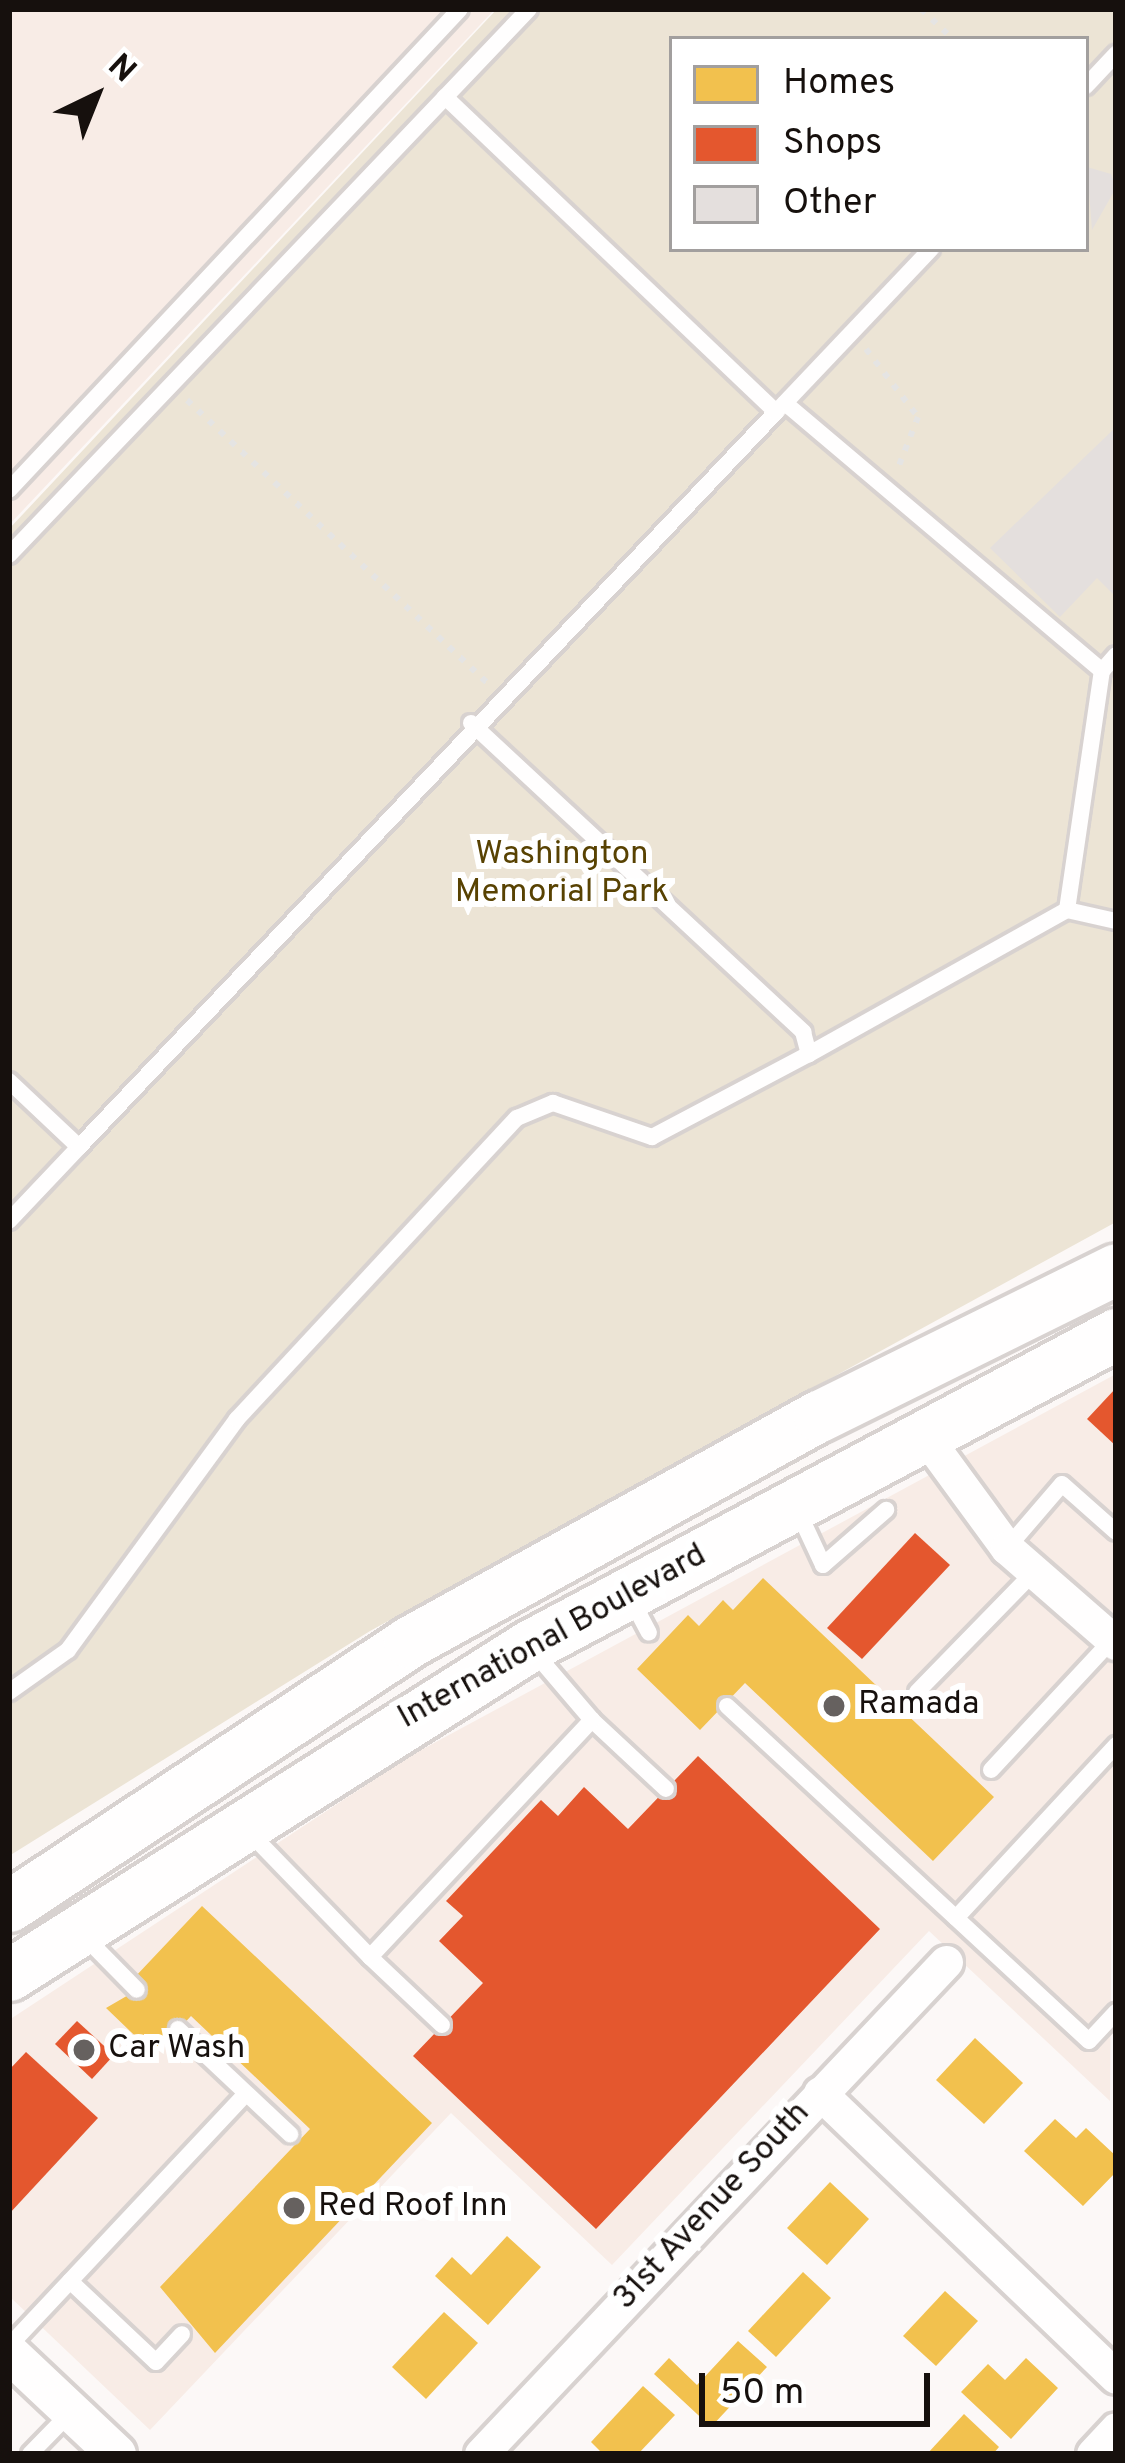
<!DOCTYPE html>
<html>
<head>
<meta charset="utf-8">
<style>
  body { margin:0 }
  #map { position:relative; width:1125px; height:2463px; overflow:hidden; background:#fcf8f7; font-family:Overpass,sans-serif }
  div>[style] { position:absolute }
  [style*='--x'] { left:calc(var(--x)*1px); top:calc(var(--y)*1px); width:calc(var(--w)*1px); rotate:calc(var(--a)*1deg) }
  .built>* { inset:0; background:#f8ece6 }
  .green>* { inset:0; background:#ece4d5 }
  .homes>* { inset:0; background:#f2c14e }
  .shops>* { inset:0; background:#e4572e }
  .building>* { inset:0; background:#e4dfdd }
  .path>* { height:6px; margin-top:-3px; transform-origin:0; background:repeating-linear-gradient(90deg,#e5e4e3 0 6px,transparent 0 15px) }
  .roads { filter:drop-shadow(3px 0 #d8d2d0) drop-shadow(-3px 0 #d8d2d0) drop-shadow(0 3px #d8d2d0) drop-shadow(0 -3px #d8d2d0) }
  .service>* { height:16px; margin:-8px; padding:0 8px; transform-origin:8px; border-radius:8px; background:#fffefe }
  .minor>* { height:33px; margin:-16.5px; padding:0 16.5px; transform-origin:16.5px; border-radius:16.5px; background:#fffefe }
  .tertiary>* { height:39px; margin:-19.5px; padding:0 19.5px; transform-origin:19.5px; border-radius:19.5px; background:#fffefe }
  .primary>* { height:51px; margin:-25.5px; padding:0 25.5px; transform-origin:25.5px; border-radius:25.5px; background:#fffefe }
  .dots>* { width:33px; height:33px; translate:-50% -50%; box-sizing:border-box; border:6px solid #fff; border-radius:50% }
  span { translate:-50% -50%; white-space:nowrap; text-align:center; line-height:1.15; -webkit-text-stroke:12px #fff; paint-order:stroke }
  .park-label { font-size:33px; color:#584202 }
  .street-label { font-size:33px; color:#16100d }
  .poi-label { font-size:33px; color:#16100d }
  .left { translate:0 -50%; text-align:left }
  .frame { position:absolute; inset:0; border:12px solid #16100d; pointer-events:none }
  .legend { position:absolute; left:669px; top:36px; width:420px; height:216px; box-sizing:border-box; background:#fff; border:3px solid #a29f9e; margin:0; padding:15px 21px; list-style:none; font-size:36px; color:#16100d }
  .legend li { display:flex; align-items:center; gap:24px; height:60px }
  .legend b { width:60px; border:3px solid #a29f9e }
  .north { position:absolute; left:36px; top:36px; width:120px; height:120px; -webkit-text-stroke:9px #fff; paint-order:stroke; rotate:43deg; font-size:33px; font-weight:700; line-height:48px; text-align:center; color:#16100d }
  .north::after { content:''; display:block; margin:auto; width:42px; height:54px; background:#16100d; clip-path:polygon(50% 0,100% 100%,50% 72%,0 100%) }
  .scale { position:absolute; left:699px; top:2373px; width:231px; height:54px; box-sizing:border-box; border:6px solid #16100d; border-top:0; padding-left:15px; font-size:36px; line-height:42px; white-space:nowrap; color:#16100d; -webkit-text-stroke:9px #fff; paint-order:stroke }
</style>
</head>
<body>
<div id="map">
  <div class="built">
    <i style="clip-path:polygon(9px 9px,495px 9px,9px 525px)"></i>
    <i style="clip-path:polygon(1116px 1374px,1110px 2101px,929px 1931px,612px 2265px,451px 2113px,150px 2430px,9px 2296px,9px 2020px,410px 1756px)"></i>
  </div>
  <div class="green">
    <i style="clip-path:polygon(evenodd,497px 9px,1116px 9px,1116px 1222px,370px 1631px,9px 1856px,9px 529px,497px 9px,672px 39px,1086px 39px,1086px 249px,672px 249px,672px 39px)"></i>
  </div>
  <div class="homes">
    <i style="clip-path:polygon(763px 1578px,994px 1797px,933px 1861px,745px 1683px,700px 1730px,637px 1669px,688px 1615px,699px 1626px,723px 1600px,733px 1610px)"></i>
    <i style="clip-path:polygon(202px 1906px,432px 2123px,215px 2353px,160px 2287px,310px 2129px,191px 2016px,155px 2055px,106px 2008px,137px 1990px,134px 1978px)"></i>
    <i style="clip-path:polygon(975px 2038px,1023px 2083px,984px 2124px,936px 2080px)"></i>
    <i style="clip-path:polygon(1055px 2119px,1076px 2138px,1086px 2128px,1116px 2156px,1116px 2172px,1083px 2206px,1024px 2151px)"></i>
    <i style="clip-path:polygon(830px 2182px,869px 2219px,827px 2265px,787px 2228px)"></i>
    <i style="clip-path:polygon(507px 2236px,541px 2267px,488px 2325px,435px 2276px,452px 2257px,471px 2275px)"></i>
    <i style="clip-path:polygon(803px 2272px,831px 2298px,776px 2357px,748px 2331px)"></i>
    <i style="clip-path:polygon(945px 2291px,978px 2321px,936px 2366px,903px 2336px)"></i>
    <i style="clip-path:polygon(444px 2312px,478px 2343px,426px 2399px,392px 2367px)"></i>
    <i style="clip-path:polygon(738px 2341px,767px 2367px,711px 2427px,654px 2374px,669px 2358px,697px 2385px)"></i>
    <i style="clip-path:polygon(1026px 2358px,1058px 2388px,1011px 2439px,961px 2392px,988px 2364px,1005px 2380px)"></i>
    <i style="clip-path:polygon(643px 2386px,675px 2415px,638px 2454px,603px 2454px,591px 2442px)"></i>
    <i style="clip-path:polygon(964px 2414px,999px 2447px,993px 2454px,927px 2454px)"></i>
  </div>
  <div class="shops">
    <i style="clip-path:polygon(1116px 1388px,1116px 1446px,1087px 1419px)"></i>
    <i style="clip-path:polygon(915px 1533px,950px 1565px,862px 1659px,827px 1628px)"></i>
    <i style="clip-path:polygon(698px 1756px,880px 1929px,596px 2229px,413px 2056px,483px 1983px,439px 1941px,463px 1916px,446px 1901px,541px 1800px,558px 1816px,584px 1787px,628px 1829px)"></i>
    <i style="clip-path:polygon(77px 2021px,114px 2055px,92px 2079px,55px 2044px)"></i>
    <i style="clip-path:polygon(26px 2052px,98px 2118px,9px 2214px,9px 2070px)"></i>
  </div>
  <div class="building">
    <i style="clip-path:polygon(1087px 167px,1111px 174px,1116px 188px,1092px 230px)"></i>
    <i style="clip-path:polygon(1116px 427px,1116px 597px,1097px 578px,1060px 617px,990px 548px)"></i>
  </div>
  <div class="path">
    <i style="--x:921;--y:9;--w:44;--a:43.2"></i>
    <i style="--x:866;--y:349;--w:86;--a:52.6"></i>
    <i style="--x:918;--y:417;--w:55;--a:111.4"></i>
    <i style="--x:187;--y:400;--w:412;--a:43.3"></i>
  </div>
  <div class="roads">
    <div class="service">
      <i style="--x:1086;--y:86;--w:44;--a:-46.8"></i>
      <i style="--x:785;--y:403;--w:415;--a:40.2"></i>
      <i style="--x:1102;--y:671;--w:21;--a:-49"></i>
      <i style="--x:781;--y:407;--w:218;--a:-46.5"></i>
      <i style="--x:9;--y:490;--w:659;--a:-46.84"></i>
      <i style="--x:9;--y:555;--w:754;--a:-46.4"></i>
      <i style="--x:471;--y:723;--w:454;--a:42.9"></i>
      <i style="--x:803;--y:1032;--w:23;--a:75"></i>
      <i style="--x:809;--y:1054;--w:295;--a:-29.2"></i>
      <i style="--x:1067;--y:910;--w:242;--a:-81.7"></i>
      <i style="--x:1067;--y:910;--w:50;--a:12.7"></i>
      <i style="--x:9;--y:1081;--w:96;--a:43.3"></i>
      <i style="--x:79;--y:1147;--w:102;--a:133.4"></i>
      <i style="--x:79;--y:1147;--w:1013;--a:-46.52"></i>
      <i style="--x:776;--y:412;--w:457;--a:-136.4"></i>
      <i style="--x:796;--y:1507;--w:64;--a:65"></i>
      <i style="--x:823;--y:1565;--w:84;--a:-41.1"></i>
      <i style="--x:1007;--y:1548;--w:84;--a:-49.3"></i>
      <i style="--x:1062;--y:1484;--w:72;--a:41.6"></i>
      <i style="--x:631;--y:1599;--w:38;--a:62"></i>
      <i style="--x:9;--y:1692;--w:72;--a:-35.4"></i>
      <i style="--x:68;--y:1650;--w:286;--a:-53.8"></i>
      <i style="--x:237;--y:1419;--w:411;--a:-47.1"></i>
      <i style="--x:517;--y:1118;--w:39;--a:-23"></i>
      <i style="--x:553;--y:1103;--w:105;--a:19"></i>
      <i style="--x:652;--y:1137;--w:178;--a:-27.9"></i>
      <i style="--x:917;--y:1692;--w:165;--a:-45.7"></i>
      <i style="--x:727;--y:1706;--w:493;--a:42.8"></i>
      <i style="--x:1089;--y:2041;--w:40;--a:-47"></i>
      <i style="--x:592;--y:1720;--w:101;--a:43"></i>
      <i style="--x:991;--y:1770;--w:176;--a:-47.1"></i>
      <i style="--x:247;--y:1830;--w:177;--a:45.9"></i>
      <i style="--x:370;--y:1957;--w:325;--a:-46.9"></i>
      <i style="--x:592;--y:1720;--w:91;--a:-130.5"></i>
      <i style="--x:956;--y:1918;--w:236;--a:-47.2"></i>
      <i style="--x:82;--y:1934;--w:78;--a:45.5"></i>
      <i style="--x:370;--y:1957;--w:99;--a:43.4"></i>
      <i style="--x:178;--y:2029;--w:154;--a:43.2"></i>
      <i style="--x:70;--y:2281;--w:118;--a:43.3"></i>
      <i style="--x:156;--y:2362;--w:38;--a:-47"></i>
      <i style="--x:9;--y:2346;--w:346;--a:-46.8"></i>
      <i style="--x:30;--y:2454;--w:59;--a:-45.7"></i>
    </div>
    <div class="minor">
      <i style="--x:925;--y:1436;--w:139;--a:53.8"></i>
      <i style="--x:1007;--y:1548;--w:145;--a:41.1"></i>
      <i style="--x:820;--y:2093;--w:410;--a:43.8"></i>
      <i style="--x:481;--y:2454;--w:677;--a:-46.62"></i>
      <i style="--x:1093;--y:2454;--w:34;--a:-47"></i>
    </div>
    <div class="tertiary">
      <i style="--x:9;--y:2353;--w:147;--a:43.3"></i>
    </div>
    <div class="primary">
      <i style="--x:9;--y:1906;--w:479;--a:-33.4"></i>
      <i style="--x:409;--y:1642;--w:468;--a:-28.9"></i>
      <i style="--x:819;--y:1416;--w:331;--a:-26.3"></i>
      <i style="--x:9;--y:1975;--w:615;--a:-32.32"></i>
      <i style="--x:529;--y:1646;--w:665;--a:-27.99"></i>
    </div>
  </div>
  <div class="dots">
    <i style="left:834px;top:1706px;background:#66615f"></i>
    <i style="left:84px;top:2050px;background:#66615f"></i>
    <i style="left:294px;top:2208px;background:#66615f"></i>
  </div>
  <div class="park-label">
    <span style="left:562px;top:875px">Washington<br>Memorial Park</span>
  </div>
  <div class="street-label">
    <span style="left:553px;top:1638px;rotate:-29deg">International Boulevard</span>
    <span style="left:713px;top:2207px;rotate:-47deg">31st Avenue South</span>
  </div>
  <div class="poi-label">
    <span class="left" style="left:858px;top:1706px">Ramada</span>
    <span class="left" style="left:108px;top:2050px">Car Wash</span>
    <span class="left" style="left:318px;top:2208px">Red Roof Inn</span>
  </div>
  <div class="frame"></div>
  <ul class="legend">
  <li><b style="height:33px;background:#f2c14e"></b>Homes</li>
  <li><b style="height:33px;background:#e4572e"></b>Shops</li>
  <li><b style="height:33px;background:#e4dfdd"></b>Other</li>
  </ul>
  <div class="north">N</div>
  <div class="scale">50 m</div>
</div>
</body>
</html>
